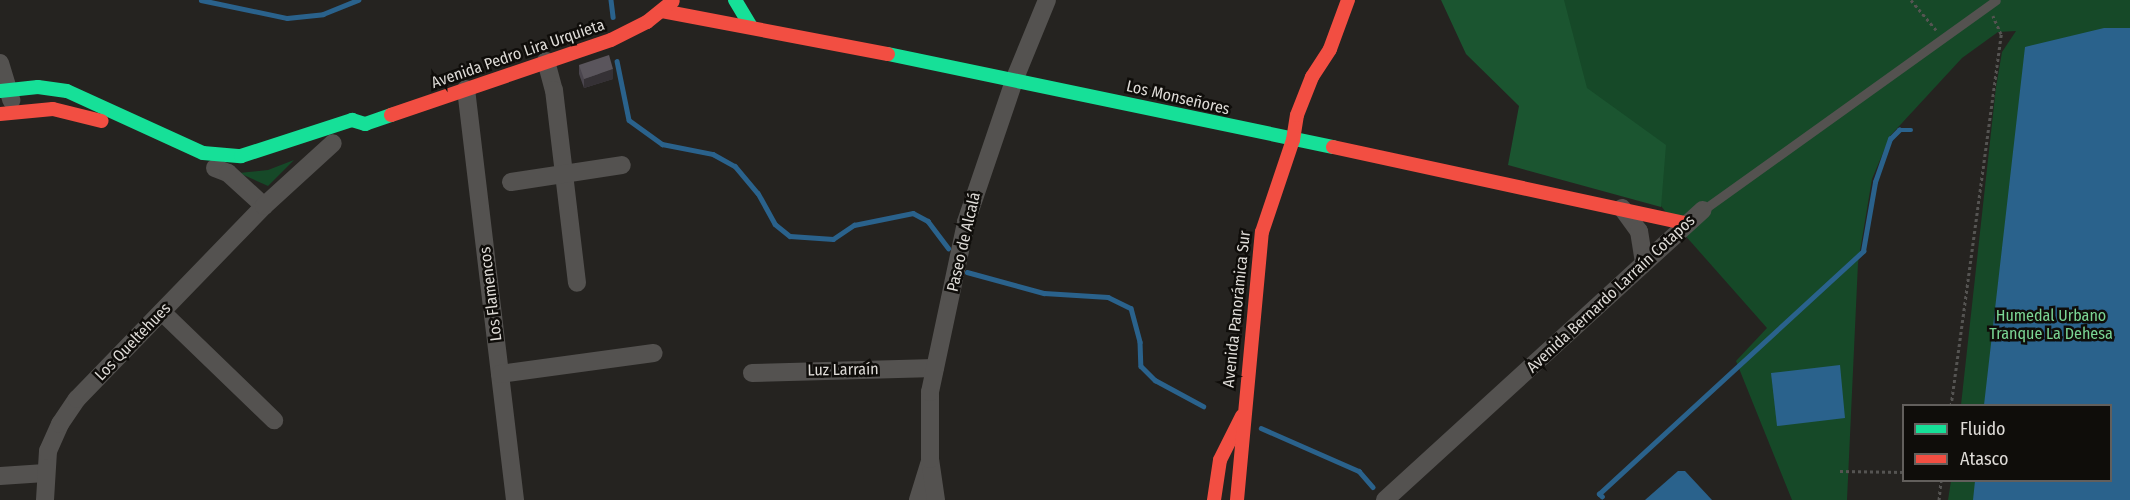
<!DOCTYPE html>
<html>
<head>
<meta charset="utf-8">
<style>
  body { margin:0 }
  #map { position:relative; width:2130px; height:500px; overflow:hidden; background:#252320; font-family:"Fira Sans Condensed",sans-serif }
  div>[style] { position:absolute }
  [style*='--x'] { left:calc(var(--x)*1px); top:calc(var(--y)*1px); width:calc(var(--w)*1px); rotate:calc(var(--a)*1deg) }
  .green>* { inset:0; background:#164928 }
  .forest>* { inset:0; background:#1b5530 }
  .water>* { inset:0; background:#2a628c }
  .stream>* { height:4.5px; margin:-2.25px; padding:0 2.25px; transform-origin:2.25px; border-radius:2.25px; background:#2a628c }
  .path>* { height:3px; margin-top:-1.5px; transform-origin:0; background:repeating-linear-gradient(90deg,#555452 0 3px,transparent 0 6px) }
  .lane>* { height:9px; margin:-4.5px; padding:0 4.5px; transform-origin:4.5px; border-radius:4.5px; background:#545250 }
  .street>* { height:18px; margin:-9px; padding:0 9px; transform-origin:9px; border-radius:9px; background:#545250 }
  .fast>* { height:14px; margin:-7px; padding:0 7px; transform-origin:7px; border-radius:7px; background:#16e098 }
  .jam>* { height:14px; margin:-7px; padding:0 7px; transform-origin:7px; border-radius:7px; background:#f24e42 }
  .wall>* { inset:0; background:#4a454d }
  .shaded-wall>* { inset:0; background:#353135 }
  .building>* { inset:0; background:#5a555c }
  span { translate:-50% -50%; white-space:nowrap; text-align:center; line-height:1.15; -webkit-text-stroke:5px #0f0d0a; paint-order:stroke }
  .street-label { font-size:16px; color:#dedbd7 }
  .park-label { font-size:16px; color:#7bd594 }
  .legend { position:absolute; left:1902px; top:404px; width:210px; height:78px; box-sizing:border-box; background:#0f0d0a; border:2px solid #625f5c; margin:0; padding:8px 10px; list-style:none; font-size:18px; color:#dedbd7 }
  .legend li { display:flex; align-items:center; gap:12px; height:30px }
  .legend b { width:30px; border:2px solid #625f5c }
</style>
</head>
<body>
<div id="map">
  <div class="green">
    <i style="clip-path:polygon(1493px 0,2130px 0,2130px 500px,1948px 500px,1951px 481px,2110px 480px,2110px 406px,1961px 405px,1996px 87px,2002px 52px,2016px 31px,1998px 32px,1962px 58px,1890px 136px,1872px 179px,1858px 263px,1847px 500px,1792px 500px,1736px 361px,1767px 328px,1683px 233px)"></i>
    <i style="clip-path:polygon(294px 160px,268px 186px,239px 173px,268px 170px)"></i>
  </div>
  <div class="forest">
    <i style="clip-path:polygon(1441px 0,1564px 0,1587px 88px,1666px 145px,1661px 207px,1508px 165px,1519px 106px,1466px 54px)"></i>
  </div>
  <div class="water">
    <i style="clip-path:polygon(2104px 28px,2130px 28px,2130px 500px,1973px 500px,1975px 481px,2110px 480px,2110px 406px,1984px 405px,2025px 47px)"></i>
    <i style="clip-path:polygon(1840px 365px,1845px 418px,1777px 426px,1771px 373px)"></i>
    <i style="clip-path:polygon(1678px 471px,1685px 471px,1712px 500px,1645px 500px)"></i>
  </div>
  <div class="stream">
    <i style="--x:201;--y:0;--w:88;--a:11.8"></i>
    <i style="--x:287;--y:18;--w:36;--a:-6"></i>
    <i style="--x:323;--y:14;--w:38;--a:-22"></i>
    <i style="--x:611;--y:0;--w:17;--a:83"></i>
    <i style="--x:617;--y:61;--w:60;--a:78.5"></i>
    <i style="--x:629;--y:120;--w:41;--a:36"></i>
    <i style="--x:662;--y:144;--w:52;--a:11.1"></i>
    <i style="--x:713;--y:154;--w:25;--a:29"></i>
    <i style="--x:735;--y:166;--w:35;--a:50"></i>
    <i style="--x:758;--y:193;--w:35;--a:61"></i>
    <i style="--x:775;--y:224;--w:19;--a:39"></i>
    <i style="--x:790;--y:236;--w:43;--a:4"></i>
    <i style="--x:833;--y:239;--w:25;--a:-34"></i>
    <i style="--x:854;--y:225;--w:60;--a:-11.5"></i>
    <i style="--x:913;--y:213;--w:17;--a:28"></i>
    <i style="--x:928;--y:221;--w:34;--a:53"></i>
    <i style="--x:967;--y:272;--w:80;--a:15.3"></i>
    <i style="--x:1044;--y:293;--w:64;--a:3.6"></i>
    <i style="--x:1108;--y:297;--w:25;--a:26"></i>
    <i style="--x:1131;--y:308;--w:35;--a:75"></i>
    <i style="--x:1140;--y:342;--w:24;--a:88"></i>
    <i style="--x:1141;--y:366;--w:20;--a:45"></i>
    <i style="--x:1155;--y:380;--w:55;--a:28.4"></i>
    <i style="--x:1261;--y:428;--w:107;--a:23.7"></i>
    <i style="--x:1359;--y:471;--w:21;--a:49"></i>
    <i style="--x:1602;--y:497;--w:4;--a:-135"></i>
    <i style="--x:1599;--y:494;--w:359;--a:-42.6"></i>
    <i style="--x:1863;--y:251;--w:70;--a:-80.1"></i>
    <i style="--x:1875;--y:182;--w:46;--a:-70.8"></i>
    <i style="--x:1890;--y:139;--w:13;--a:-45"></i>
    <i style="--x:1899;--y:130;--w:12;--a:0"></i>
  </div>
  <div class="path">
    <i style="--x:1911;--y:0;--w:39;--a:50"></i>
    <i style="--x:1951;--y:406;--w:375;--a:-82.3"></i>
    <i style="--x:2001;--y:34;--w:20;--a:-114"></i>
    <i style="--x:1840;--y:471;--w:64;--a:0.9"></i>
    <i style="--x:1939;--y:500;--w:20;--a:-84"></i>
  </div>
  <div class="lane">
    <i style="--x:1703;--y:210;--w:360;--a:-35.6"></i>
  </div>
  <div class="street">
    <i style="--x:546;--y:61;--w:30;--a:75"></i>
    <i style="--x:554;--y:90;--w:194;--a:83.2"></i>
    <i style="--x:0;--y:63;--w:39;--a:73"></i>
    <i style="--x:466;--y:89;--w:414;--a:83.2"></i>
    <i style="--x:215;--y:168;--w:14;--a:21"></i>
    <i style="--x:228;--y:173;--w:49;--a:42.5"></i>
    <i style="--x:511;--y:182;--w:112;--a:-8.7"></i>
    <i style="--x:1622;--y:208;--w:29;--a:54"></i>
    <i style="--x:1639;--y:231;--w:32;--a:81"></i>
    <i style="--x:162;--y:312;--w:156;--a:44"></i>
    <i style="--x:752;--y:373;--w:183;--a:-1.6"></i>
    <i style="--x:500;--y:374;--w:155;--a:-7.8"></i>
    <i style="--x:0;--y:476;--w:45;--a:-3.8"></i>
    <i style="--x:45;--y:500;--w:49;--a:-86.5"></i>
    <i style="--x:48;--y:451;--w:30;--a:-66"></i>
    <i style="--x:60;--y:424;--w:30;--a:-56"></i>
    <i style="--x:77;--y:399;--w:269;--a:-45.9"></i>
    <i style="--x:264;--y:206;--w:93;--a:-42.4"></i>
    <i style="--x:918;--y:500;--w:41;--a:-72.9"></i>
    <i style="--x:936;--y:500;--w:41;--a:-98.3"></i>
    <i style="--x:930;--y:459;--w:67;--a:-90"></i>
    <i style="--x:930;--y:392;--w:174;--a:-78"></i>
    <i style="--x:966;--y:222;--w:152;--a:-71.2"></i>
    <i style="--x:1015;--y:78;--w:84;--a:-67.7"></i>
    <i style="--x:1385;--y:500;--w:430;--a:-42.4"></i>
  </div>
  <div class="fast">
    <i style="--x:735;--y:0;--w:31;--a:59"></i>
    <i style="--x:888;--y:54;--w:455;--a:11.8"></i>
    <i style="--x:0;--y:91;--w:38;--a:-6"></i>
    <i style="--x:38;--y:87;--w:29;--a:8"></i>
    <i style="--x:67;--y:91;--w:149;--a:24.5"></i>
    <i style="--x:203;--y:153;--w:38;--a:5"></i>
    <i style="--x:241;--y:156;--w:117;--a:-18"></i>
    <i style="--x:352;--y:120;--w:14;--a:17"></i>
    <i style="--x:365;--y:124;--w:28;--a:-19"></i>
  </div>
  <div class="jam">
    <i style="--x:662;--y:11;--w:230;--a:10.8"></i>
    <i style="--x:0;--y:114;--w:53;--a:-5.4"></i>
    <i style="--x:53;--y:109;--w:50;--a:13.8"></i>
    <i style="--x:391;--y:115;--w:232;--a:-18.8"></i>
    <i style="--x:611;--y:40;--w:40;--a:-26.6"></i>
    <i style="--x:647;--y:22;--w:33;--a:-39"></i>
    <i style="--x:1333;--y:147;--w:360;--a:12.2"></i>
    <i style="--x:1214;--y:500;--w:40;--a:-81.5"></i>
    <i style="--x:1220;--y:460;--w:49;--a:-63.4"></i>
    <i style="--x:1237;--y:500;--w:269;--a:-84.7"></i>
    <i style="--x:1262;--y:232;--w:97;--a:-71.4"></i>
    <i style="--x:1293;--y:140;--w:25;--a:-81"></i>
    <i style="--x:1297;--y:115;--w:41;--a:-68.5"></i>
    <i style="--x:1312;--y:77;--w:33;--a:-57"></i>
    <i style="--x:1330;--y:49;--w:52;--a:-69.8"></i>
  </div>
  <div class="wall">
    <i style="clip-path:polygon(579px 65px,613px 79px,584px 88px,579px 74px)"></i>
  </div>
  <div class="shaded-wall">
    <i style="clip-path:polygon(613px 69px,613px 79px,584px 88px,584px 79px)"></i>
  </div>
  <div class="building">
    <i style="clip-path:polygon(609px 55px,613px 69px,584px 79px,579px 65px)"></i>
  </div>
  <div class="street-label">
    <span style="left:518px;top:54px;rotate:-19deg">Avenida Pedro Lira Urquieta</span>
    <span style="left:1178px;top:98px;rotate:13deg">Los Monseñores</span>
    <span style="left:964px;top:242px;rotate:-77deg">Paseo de Alcalá</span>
    <span style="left:491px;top:294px;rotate:-97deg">Los Flamencos</span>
    <span style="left:1611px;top:294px;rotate:-43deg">Avenida Bernardo Larraín Cotapos</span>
    <span style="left:1237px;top:309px;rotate:-84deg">Avenida Panorámica Sur</span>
    <span style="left:133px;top:342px;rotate:-46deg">Los Queltehues</span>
    <span style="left:843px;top:370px;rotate:-1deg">Luz Larraín</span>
  </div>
  <div class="park-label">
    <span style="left:2051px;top:325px">Humedal Urbano<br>Tranque La Dehesa</span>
  </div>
  <ul class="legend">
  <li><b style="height:8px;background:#16e098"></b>Fluido</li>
  <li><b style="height:8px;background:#f24e42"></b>Atasco</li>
  </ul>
</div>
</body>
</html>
